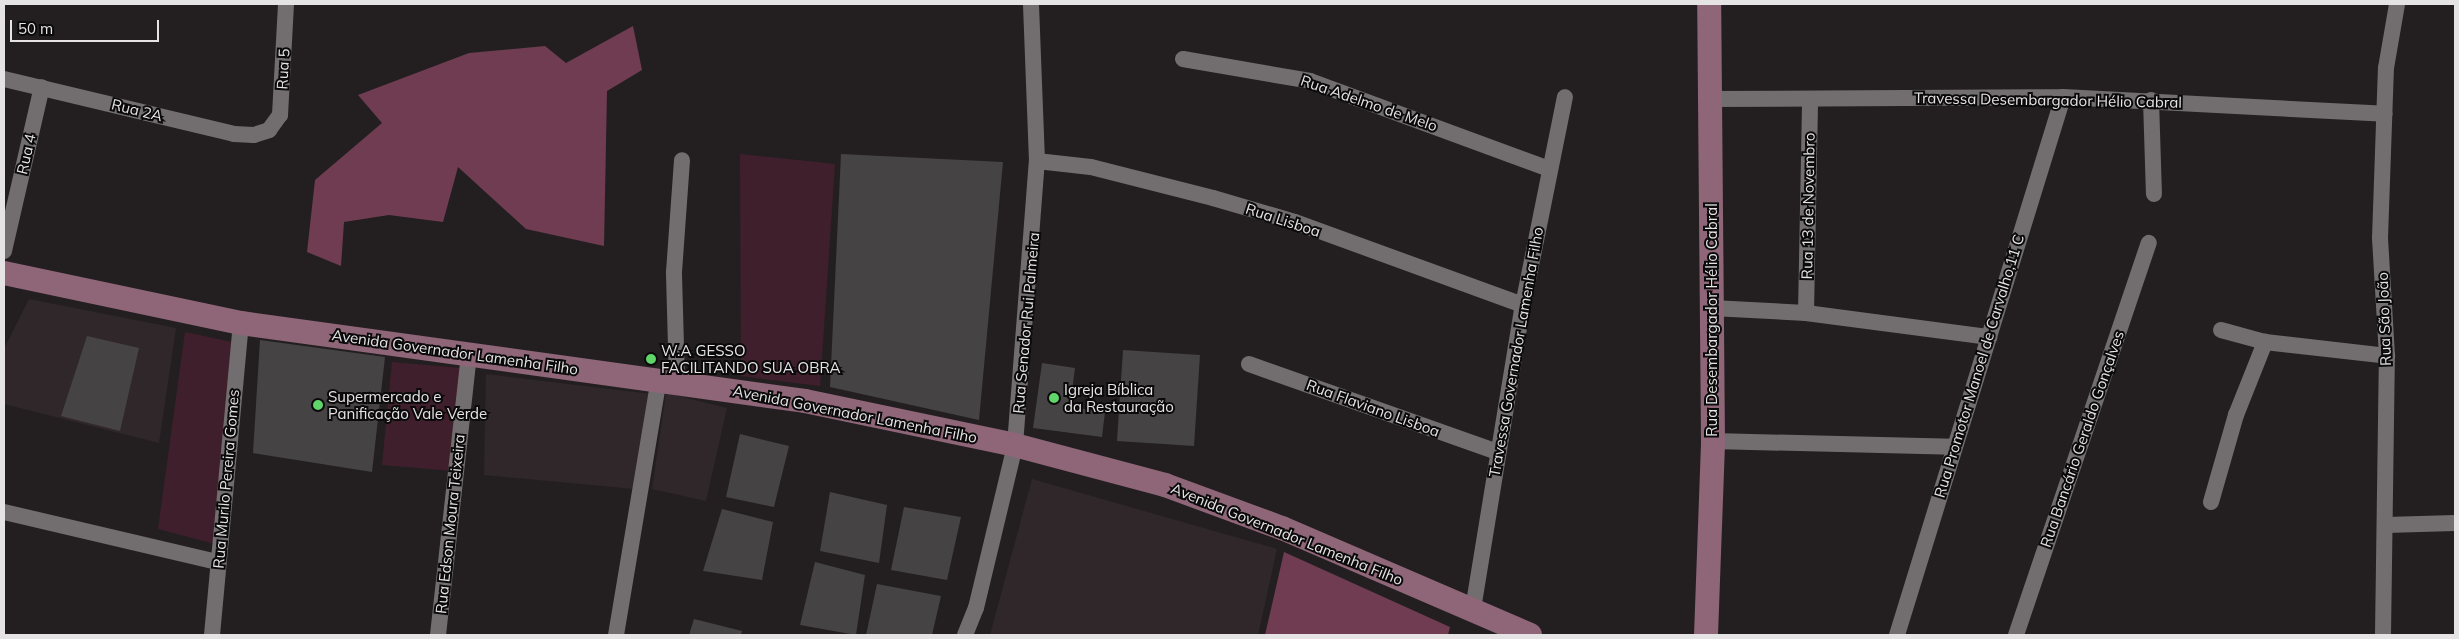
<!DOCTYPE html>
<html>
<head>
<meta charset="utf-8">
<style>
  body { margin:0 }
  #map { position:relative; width:2459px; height:639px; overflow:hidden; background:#231f20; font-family:Mulish,sans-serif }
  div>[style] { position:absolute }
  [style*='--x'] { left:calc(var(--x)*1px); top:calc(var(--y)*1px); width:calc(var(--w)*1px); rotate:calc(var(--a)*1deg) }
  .built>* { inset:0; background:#30272a }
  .green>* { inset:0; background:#401f2d }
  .forest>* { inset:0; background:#703c51 }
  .building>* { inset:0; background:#464344 }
  .street>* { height:16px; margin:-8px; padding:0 8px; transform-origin:8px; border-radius:8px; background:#726e70 }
  .secondary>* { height:24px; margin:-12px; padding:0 12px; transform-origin:12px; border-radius:12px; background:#8f6578 }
  .dots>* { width:14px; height:14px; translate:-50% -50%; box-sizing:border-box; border:2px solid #0b0a0a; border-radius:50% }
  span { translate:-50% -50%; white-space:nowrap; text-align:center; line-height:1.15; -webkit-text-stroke:4px #0b0a0a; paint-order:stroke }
  .street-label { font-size:15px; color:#e6e3e4 }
  .poi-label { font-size:15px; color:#e6e3e4 }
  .left { translate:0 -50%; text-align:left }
  .frame { position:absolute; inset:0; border:5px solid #e6e3e4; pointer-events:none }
  .scale { position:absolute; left:10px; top:20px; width:149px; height:22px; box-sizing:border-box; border:2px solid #e6e3e4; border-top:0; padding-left:6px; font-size:15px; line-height:18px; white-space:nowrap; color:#e6e3e4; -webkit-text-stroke:4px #0b0a0a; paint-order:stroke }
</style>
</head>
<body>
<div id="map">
  <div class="built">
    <i style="clip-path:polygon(29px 299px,176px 328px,159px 443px,4px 404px,4px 349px)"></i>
    <i style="clip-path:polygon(486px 374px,651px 394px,635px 489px,484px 475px)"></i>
    <i style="clip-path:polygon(666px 393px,727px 408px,706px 501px,652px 489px)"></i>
    <i style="clip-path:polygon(1032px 479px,1277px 549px,1258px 635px,990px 635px)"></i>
  </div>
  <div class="green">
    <i style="clip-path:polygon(740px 154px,835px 164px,820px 386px,741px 376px)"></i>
    <i style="clip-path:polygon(185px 332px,237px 343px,215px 544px,158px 529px)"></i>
    <i style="clip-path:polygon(392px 362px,461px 368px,453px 471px,382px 465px)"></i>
  </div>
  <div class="forest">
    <i style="clip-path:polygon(633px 26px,642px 70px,607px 91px,604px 246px,526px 229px,458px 167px,443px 222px,389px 215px,344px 222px,341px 266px,307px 252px,315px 180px,382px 123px,358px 95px,469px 53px,545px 46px,566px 63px)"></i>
    <i style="clip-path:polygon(1284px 552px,1450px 627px,1448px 635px,1265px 635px)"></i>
  </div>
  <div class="building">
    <i style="clip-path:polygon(841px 154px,1003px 162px,979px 420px,830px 387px)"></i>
    <i style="clip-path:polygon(87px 336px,139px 348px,120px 431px,61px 416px)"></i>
    <i style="clip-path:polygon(260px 340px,385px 357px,372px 472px,253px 453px)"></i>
    <i style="clip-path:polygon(1123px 350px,1200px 355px,1194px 446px,1117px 441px)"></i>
    <i style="clip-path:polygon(1042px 363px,1075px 368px,1070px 407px,1105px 412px,1102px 437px,1033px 428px)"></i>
    <i style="clip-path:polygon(740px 434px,789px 446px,774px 507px,726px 497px)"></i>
    <i style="clip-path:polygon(830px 492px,887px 505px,879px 563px,820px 551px)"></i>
    <i style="clip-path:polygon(904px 507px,961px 517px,947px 580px,891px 570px)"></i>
    <i style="clip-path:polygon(722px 509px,773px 522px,762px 580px,703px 571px)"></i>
    <i style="clip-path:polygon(815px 562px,865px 575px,856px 635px,800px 625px)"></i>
    <i style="clip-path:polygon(877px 584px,941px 596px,932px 635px,866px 635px)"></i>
    <i style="clip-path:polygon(694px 619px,742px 631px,741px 635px,689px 635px)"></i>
  </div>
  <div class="street">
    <i style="--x:1183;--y:59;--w:129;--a:9.8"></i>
    <i style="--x:1310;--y:81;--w:255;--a:20.2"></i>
    <i style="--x:4;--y:79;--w:236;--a:13.4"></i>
    <i style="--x:234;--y:134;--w:20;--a:3"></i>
    <i style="--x:254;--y:135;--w:16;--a:-18"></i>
    <i style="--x:269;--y:130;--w:19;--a:-54"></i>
    <i style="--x:280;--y:115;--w:111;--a:-86.9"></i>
    <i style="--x:1710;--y:99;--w:353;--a:-0.3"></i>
    <i style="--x:2063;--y:97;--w:322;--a:3"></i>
    <i style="--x:2151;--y:100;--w:94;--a:88.2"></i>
    <i style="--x:1037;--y:161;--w:54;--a:6.3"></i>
    <i style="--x:1091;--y:167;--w:126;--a:14.3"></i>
    <i style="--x:1213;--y:198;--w:85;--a:16.3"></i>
    <i style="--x:1295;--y:222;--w:243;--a:20"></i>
    <i style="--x:4;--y:251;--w:168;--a:-77"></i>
    <i style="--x:1712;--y:308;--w:94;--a:3"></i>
    <i style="--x:1806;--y:313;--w:185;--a:7.5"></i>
    <i style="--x:1806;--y:313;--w:214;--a:-88.9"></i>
    <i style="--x:2221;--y:330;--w:46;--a:15.3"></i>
    <i style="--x:2265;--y:342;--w:123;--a:6.5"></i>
    <i style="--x:1249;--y:364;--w:264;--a:19.5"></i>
    <i style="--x:677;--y:382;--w:110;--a:-91.6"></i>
    <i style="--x:674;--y:272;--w:112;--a:-85.9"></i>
    <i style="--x:1713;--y:441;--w:240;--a:1.4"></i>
    <i style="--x:2211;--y:502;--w:91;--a:-74"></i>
    <i style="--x:2236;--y:415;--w:79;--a:-68.3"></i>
    <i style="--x:4;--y:512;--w:220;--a:13.2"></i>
    <i style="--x:2386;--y:525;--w:69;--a:-1.7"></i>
    <i style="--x:1473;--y:609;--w:308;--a:-80.7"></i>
    <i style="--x:1523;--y:305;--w:212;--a:-78.6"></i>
    <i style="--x:212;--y:635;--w:313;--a:-84.7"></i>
    <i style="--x:438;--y:635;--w:283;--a:-83.7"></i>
    <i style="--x:616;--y:635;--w:260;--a:-80.5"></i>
    <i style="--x:965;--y:635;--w:29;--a:-68"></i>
    <i style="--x:976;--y:608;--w:168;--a:-76.5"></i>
    <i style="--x:1015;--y:445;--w:285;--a:-85.6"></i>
    <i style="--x:1037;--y:161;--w:157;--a:-92.2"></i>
    <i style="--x:1897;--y:635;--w:563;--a:-72.85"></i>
    <i style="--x:2016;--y:635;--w:414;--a:-71.3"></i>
    <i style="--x:2383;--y:635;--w:279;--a:-89.2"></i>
    <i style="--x:2387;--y:356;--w:118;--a:-93.4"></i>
    <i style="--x:2380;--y:238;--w:170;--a:-88"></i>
    <i style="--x:2386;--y:68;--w:65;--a:-80.2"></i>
  </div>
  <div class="secondary">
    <i style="--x:4;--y:273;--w:242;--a:11.9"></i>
    <i style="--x:241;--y:323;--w:569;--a:7.87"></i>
    <i style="--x:805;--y:401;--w:215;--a:11.8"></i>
    <i style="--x:1015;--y:445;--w:155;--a:14.9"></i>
    <i style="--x:1165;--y:485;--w:125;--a:20.2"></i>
    <i style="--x:1282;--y:528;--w:270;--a:23.3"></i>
    <i style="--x:1706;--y:635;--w:194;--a:-87.9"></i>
    <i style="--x:1713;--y:441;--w:437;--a:-90.5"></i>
  </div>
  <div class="dots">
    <i style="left:651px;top:359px;background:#60d56a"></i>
    <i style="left:1054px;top:398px;background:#60d56a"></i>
    <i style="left:318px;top:405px;background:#60d56a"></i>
  </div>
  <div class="street-label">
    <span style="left:283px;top:69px;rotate:-87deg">Rua 5</span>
    <span style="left:2048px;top:100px;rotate:1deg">Travessa Desembargador Hélio Cabral</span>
    <span style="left:1369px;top:103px;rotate:19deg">Rua Adelmo de Melo</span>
    <span style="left:137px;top:110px;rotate:14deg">Rua 2A</span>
    <span style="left:26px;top:154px;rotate:-77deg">Rua 4</span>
    <span style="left:1808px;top:206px;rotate:-89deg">Rua 13 de Novembro</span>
    <span style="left:1283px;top:220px;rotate:18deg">Rua Lisboa</span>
    <span style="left:2384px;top:319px;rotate:-92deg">Rua São João</span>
    <span style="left:1712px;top:320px;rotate:-90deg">Rua Desembargador Hélio Cabral</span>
    <span style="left:1026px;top:323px;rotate:-85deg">Rua Senador Rui Palmeira</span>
    <span style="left:455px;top:352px;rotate:8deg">Avenida Governador Lamenha Filho</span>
    <span style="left:1516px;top:352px;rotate:-80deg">Travessa Governador Lamenha Filho</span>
    <span style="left:1979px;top:366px;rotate:-73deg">Rua Promotor Manoel de Carvalho,11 C</span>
    <span style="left:1373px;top:408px;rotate:20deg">Rua Flaviano Lisboa</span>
    <span style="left:855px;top:414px;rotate:11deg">Avenida Governador Lamenha Filho</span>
    <span style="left:2082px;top:439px;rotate:-71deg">Rua Bancário Geraldo Gonçalves</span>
    <span style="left:226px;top:479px;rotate:-85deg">Rua Murilo Pereira Gomes</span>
    <span style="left:450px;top:524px;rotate:-84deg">Rua Edson Moura Teixeira</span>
    <span style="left:1287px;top:534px;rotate:22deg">Avenida Governador Lamenha Filho</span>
  </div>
  <div class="poi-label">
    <span class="left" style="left:661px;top:359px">W.A GESSO<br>FACILITANDO SUA OBRA</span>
    <span class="left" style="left:1064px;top:398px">Igreja Bíblica<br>da Restauração</span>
    <span class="left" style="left:328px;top:405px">Supermercado e<br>Panificação Vale Verde</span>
  </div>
  <div class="frame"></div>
  <div class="scale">50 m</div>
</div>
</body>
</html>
